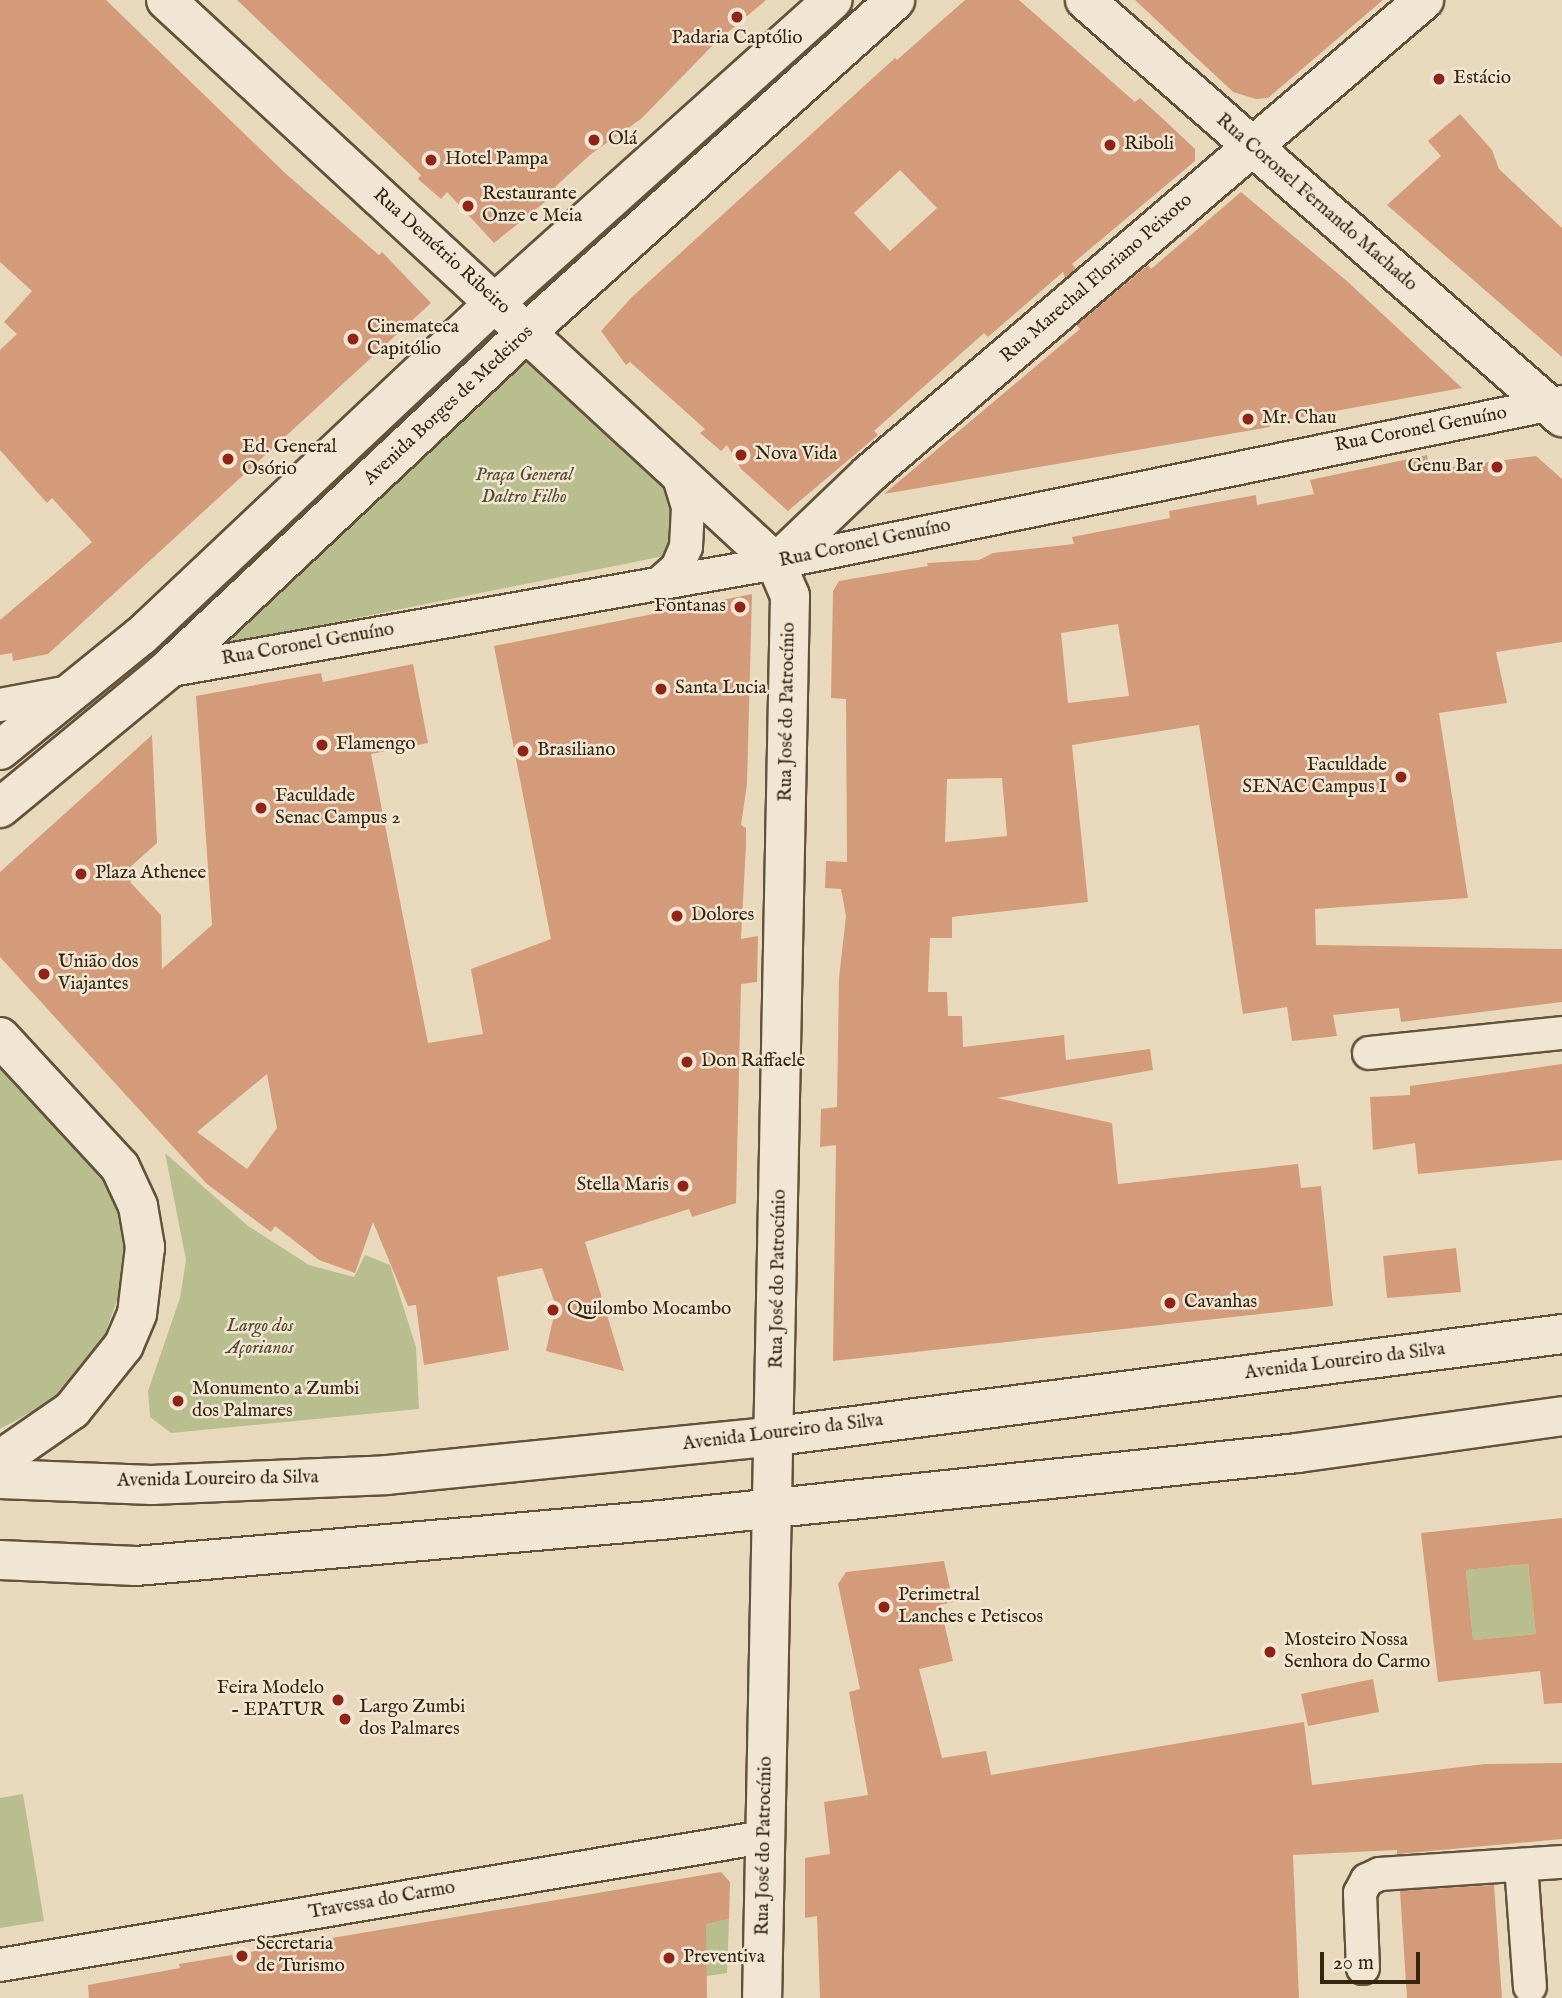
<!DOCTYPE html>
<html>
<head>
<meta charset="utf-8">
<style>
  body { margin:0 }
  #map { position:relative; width:1562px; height:1998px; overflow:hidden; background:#e8d9bc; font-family:"IM FELL English",serif }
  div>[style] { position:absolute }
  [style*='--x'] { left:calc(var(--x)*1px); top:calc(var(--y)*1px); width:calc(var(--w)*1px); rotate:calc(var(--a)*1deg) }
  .green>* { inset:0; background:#b9be8e }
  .building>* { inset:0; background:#d49b7a }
  .roads { filter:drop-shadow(2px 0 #62523a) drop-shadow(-2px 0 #62523a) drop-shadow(0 2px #62523a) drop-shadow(0 -2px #62523a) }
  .street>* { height:32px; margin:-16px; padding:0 16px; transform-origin:16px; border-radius:16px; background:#f0e6d3 }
  .secondary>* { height:38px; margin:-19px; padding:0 19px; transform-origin:19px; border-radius:19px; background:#f0e6d3 }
  .dots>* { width:19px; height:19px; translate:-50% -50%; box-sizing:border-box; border:4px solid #f0e6d3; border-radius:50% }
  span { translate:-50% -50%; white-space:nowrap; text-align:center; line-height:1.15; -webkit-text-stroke:5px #f0e6d3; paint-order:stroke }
  .poi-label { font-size:19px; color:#36250e }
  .left { translate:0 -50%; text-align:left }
  .right { translate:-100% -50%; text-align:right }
  .street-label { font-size:19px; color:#36250e }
  .park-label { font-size:19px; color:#574b2e; font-style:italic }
  .scale { position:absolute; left:1320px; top:1952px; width:100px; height:32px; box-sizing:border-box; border:4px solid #36250e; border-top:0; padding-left:9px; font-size:21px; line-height:24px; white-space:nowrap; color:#36250e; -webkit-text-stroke:5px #f0e6d3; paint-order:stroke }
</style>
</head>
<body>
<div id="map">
  <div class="green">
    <i style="clip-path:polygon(525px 355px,663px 488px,678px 534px,669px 555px,218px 646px)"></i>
    <i style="clip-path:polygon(0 1056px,90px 1156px,122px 1206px,127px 1245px,125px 1278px,101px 1345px,60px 1396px,0 1429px)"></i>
    <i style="clip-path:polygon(165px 1153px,248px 1226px,309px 1265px,354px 1277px,365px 1255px,390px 1265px,416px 1347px,419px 1409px,171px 1433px,150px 1417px,148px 1391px,180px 1298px,186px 1260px)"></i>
    <i style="clip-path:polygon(1528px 1564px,1536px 1634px,1473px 1640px,1466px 1570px)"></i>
    <i style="clip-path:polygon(23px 1794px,44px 1921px,0 1928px,0 1798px)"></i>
    <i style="clip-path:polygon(729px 1919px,727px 1973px,562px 1998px,652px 1935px)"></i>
  </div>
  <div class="building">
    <i style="clip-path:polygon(0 0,106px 0,285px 173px,379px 255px,382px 252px,431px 303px,48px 654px,13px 661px,12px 653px,0 655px,0 620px,92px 542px,52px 498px,47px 503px,0 450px,0 350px,17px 334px,4px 322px,32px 291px,0 262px)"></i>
    <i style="clip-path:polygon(237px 0,766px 0,714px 44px,641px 119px,591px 154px,556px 186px,556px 193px,494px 243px,447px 192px,441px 199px,418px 179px,421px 175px)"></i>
    <i style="clip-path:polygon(evenodd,965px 0,1019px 0,1135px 102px,1140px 98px,1161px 117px,1195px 149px,1195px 161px,1072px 264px,1076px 269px,1065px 278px,1063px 272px,988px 337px,984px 333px,874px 431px,878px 435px,788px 511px,741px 469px,727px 445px,721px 451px,700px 433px,705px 429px,630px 362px,626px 365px,601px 331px,632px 297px,895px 58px,897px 60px,965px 0,900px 170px,937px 208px,890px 251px,854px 213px,900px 170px)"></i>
    <i style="clip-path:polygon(1135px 0,1383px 0,1268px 98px,1256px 99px,1233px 92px)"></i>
    <i style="clip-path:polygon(1460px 114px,1492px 150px,1499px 169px,1562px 228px,1562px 357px,1387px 205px,1441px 156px,1428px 141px)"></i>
    <i style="clip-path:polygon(1241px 192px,1348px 282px,1462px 388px,1269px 423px,1270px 427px,884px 494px,1080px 329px,1077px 325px,1148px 265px,1151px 269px)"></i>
    <i style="clip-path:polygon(evenodd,1427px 455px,1430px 470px,1536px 456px,1562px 479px,1562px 642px,1496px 652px,1507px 703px,1439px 713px,1468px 898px,1315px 909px,1316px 945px,1562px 949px,1562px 1002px,1401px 1022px,1399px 1008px,1333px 1015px,1337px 1036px,1292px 1041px,1287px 1007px,1243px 1014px,1199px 725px,1072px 745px,1088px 902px,952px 917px,952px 938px,930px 938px,928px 992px,947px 992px,948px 1016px,962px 1016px,963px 1047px,1064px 1035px,1066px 1060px,1150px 1049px,1153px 1070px,997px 1098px,1112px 1123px,1118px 1184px,1298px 1164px,1301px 1188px,1321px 1186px,1333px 1306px,833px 1361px,836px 1145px,820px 1147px,821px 1109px,837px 1107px,839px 978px,846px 916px,841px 889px,825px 888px,826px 861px,847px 862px,846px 699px,831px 698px,833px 591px,839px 581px,928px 566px,927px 563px,979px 560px,993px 553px,1074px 544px,1072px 537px,1170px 518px,1169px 511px,1256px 495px,1257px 505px,1314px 494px,1310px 480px,1427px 455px,1118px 624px,1129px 696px,1068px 703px,1061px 633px,1118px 624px,1427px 455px,1002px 778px,1007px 836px,945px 842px,947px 779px,1002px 778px)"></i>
    <i style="clip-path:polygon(evenodd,752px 594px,747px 784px,741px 825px,746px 828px,746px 844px,741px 939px,758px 936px,757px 982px,741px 984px,736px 1203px,692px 1217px,689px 1209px,585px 1242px,624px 1371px,546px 1351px,556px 1306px,542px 1268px,497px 1277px,509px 1350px,424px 1365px,416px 1305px,408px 1306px,373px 1222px,355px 1273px,319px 1260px,275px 1226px,271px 1232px,207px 1184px,0 957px,0 872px,152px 735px,157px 843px,127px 870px,134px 878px,130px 882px,161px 915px,162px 969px,212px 925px,196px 696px,321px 673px,323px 682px,413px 664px,428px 743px,371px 754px,428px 1043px,483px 1034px,471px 969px,551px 939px,494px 646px,752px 594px,267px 1074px,277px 1128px,247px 1169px,197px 1132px,267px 1074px)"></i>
    <i style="clip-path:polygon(1562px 1064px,1562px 1160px,1418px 1174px,1415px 1143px,1373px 1150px,1370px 1097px,1410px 1095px,1410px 1086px)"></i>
    <i style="clip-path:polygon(1456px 1248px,1461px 1292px,1387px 1298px,1383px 1256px)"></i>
    <i style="clip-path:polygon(evenodd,1562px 1518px,1562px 1703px,1544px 1704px,1540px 1671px,1438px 1682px,1421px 1533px,1562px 1518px,1528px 1564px,1536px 1634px,1473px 1640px,1466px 1570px,1528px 1564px)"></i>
    <i style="clip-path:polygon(944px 1561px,953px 1602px,940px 1605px,953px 1661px,919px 1669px,942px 1758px,986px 1751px,991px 1775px,1304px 1722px,1312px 1785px,1485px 1764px,1562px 1763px,1562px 1839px,1397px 1854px,1397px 1850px,1293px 1855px,1299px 1998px,820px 1998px,817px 1916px,805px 1918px,805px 1858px,830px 1854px,824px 1802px,868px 1795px,849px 1692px,860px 1689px,838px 1584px,846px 1572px)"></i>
    <i style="clip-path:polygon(1373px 1679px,1379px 1712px,1308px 1726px,1301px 1694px)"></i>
    <i style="clip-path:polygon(721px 1872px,730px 1882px,729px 1919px,706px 1924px,707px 1998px,89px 1998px,88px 1985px,180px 1968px,179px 1964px)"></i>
    <i style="clip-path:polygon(1494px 1885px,1502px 1998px,1407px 1998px,1400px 1891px)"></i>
  </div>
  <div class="roads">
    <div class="street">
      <i style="--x:663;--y:580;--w:18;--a:-41"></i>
      <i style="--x:677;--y:568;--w:23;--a:-67"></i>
      <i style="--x:686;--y:547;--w:40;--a:-87.1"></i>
      <i style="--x:688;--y:507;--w:31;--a:-107"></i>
      <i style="--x:166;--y:671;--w:619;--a:-10.04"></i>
      <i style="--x:776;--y:563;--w:802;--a:-11.58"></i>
      <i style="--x:0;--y:705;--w:76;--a:-10.6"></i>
      <i style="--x:1369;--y:1053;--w:194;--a:-5.9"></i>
      <i style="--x:1521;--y:1865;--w:122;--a:85.8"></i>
      <i style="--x:0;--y:1965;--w:775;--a:-9.51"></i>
      <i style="--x:1363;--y:1968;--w:75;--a:-92.3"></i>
      <i style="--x:1360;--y:1893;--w:15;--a:-62"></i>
      <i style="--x:1367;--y:1880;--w:14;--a:-25"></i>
      <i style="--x:1380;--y:1874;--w:182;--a:-3.8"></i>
    </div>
    <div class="secondary">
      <i style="--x:166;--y:0;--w:830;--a:42.71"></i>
      <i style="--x:776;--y:563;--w:36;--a:67"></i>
      <i style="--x:790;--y:596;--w:1402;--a:91.14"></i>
      <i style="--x:1085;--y:0;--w:634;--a:41.16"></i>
      <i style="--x:776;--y:563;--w:129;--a:-43.7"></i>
      <i style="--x:869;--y:474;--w:730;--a:-40.5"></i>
      <i style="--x:0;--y:750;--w:181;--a:-39"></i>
      <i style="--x:141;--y:636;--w:487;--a:-43.3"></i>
      <i style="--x:496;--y:302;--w:452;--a:-41.9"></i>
      <i style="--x:0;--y:808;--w:215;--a:-39.5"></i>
      <i style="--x:166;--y:671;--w:497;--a:-43.2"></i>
      <i style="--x:528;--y:331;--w:494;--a:-42"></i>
      <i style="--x:0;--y:1037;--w:177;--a:47.3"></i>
      <i style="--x:120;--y:1167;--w:43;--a:65.2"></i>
      <i style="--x:138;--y:1206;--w:42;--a:80.3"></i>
      <i style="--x:145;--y:1247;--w:67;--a:96.8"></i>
      <i style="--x:137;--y:1314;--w:34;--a:113"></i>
      <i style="--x:124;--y:1345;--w:83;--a:128.7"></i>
      <i style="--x:72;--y:1410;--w:88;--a:145.2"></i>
      <i style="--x:0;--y:1479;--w:152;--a:2.3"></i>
      <i style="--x:152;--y:1485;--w:235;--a:-2.4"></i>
      <i style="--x:387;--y:1475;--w:392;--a:-5.7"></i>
      <i style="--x:777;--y:1436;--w:792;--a:-7.4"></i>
      <i style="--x:0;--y:1560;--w:136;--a:2.5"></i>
      <i style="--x:136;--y:1566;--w:527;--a:-5.01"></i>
      <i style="--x:661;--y:1520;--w:640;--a:-6.01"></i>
      <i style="--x:1297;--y:1453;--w:268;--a:-7.9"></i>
    </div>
  </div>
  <div class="dots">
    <i style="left:737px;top:17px;background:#8f2418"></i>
    <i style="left:1439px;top:79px;background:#8f2418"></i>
    <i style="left:594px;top:140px;background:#8f2418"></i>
    <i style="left:1110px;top:145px;background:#8f2418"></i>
    <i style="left:431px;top:160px;background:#8f2418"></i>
    <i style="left:468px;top:206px;background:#8f2418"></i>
    <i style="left:353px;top:339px;background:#8f2418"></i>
    <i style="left:1248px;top:419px;background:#8f2418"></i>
    <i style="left:741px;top:455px;background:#8f2418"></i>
    <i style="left:228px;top:459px;background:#8f2418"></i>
    <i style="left:1497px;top:467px;background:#8f2418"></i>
    <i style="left:740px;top:607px;background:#8f2418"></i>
    <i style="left:661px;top:689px;background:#8f2418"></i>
    <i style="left:322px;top:745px;background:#8f2418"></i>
    <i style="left:523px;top:751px;background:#8f2418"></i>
    <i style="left:1401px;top:777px;background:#8f2418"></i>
    <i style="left:261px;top:808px;background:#8f2418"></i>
    <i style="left:81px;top:874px;background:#8f2418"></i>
    <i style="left:677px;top:916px;background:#8f2418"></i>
    <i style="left:44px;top:974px;background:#8f2418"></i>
    <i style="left:687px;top:1062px;background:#8f2418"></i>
    <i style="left:683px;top:1186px;background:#8f2418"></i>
    <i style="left:1170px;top:1303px;background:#8f2418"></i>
    <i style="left:553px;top:1310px;background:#8f2418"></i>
    <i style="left:178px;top:1401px;background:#8f2418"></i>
    <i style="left:884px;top:1607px;background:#8f2418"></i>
    <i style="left:1270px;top:1652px;background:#8f2418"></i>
    <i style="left:338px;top:1700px;background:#8f2418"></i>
    <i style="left:345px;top:1719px;background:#8f2418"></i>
    <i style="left:242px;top:1956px;background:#8f2418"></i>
    <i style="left:669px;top:1958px;background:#8f2418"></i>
  </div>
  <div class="poi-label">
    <span style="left:737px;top:39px">Padaria Captólio</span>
    <span class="left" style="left:1453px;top:79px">Estácio</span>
    <span class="left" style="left:608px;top:140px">Olá</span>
    <span class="left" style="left:1124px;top:145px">Riboli</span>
    <span class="left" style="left:445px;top:160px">Hotel Pampa</span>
    <span class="left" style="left:482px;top:206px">Restaurante<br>Onze e Meia</span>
    <span class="left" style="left:367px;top:339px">Cinemateca<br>Capitólio</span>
    <span class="left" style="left:1262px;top:419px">Mr. Chau</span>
    <span class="left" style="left:242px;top:459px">Ed. General<br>Osório</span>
    <span class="left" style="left:755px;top:455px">Nova Vida</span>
    <span class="right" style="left:1483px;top:467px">Genu Bar</span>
    <span class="right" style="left:726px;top:607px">Fontanas</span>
    <span class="left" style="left:675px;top:689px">Santa Lucia</span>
    <span class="left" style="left:336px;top:745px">Flamengo</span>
    <span class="left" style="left:537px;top:751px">Brasiliano</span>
    <span class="right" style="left:1387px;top:777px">Faculdade<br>SENAC Campus I</span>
    <span class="left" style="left:275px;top:808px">Faculdade<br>Senac Campus 2</span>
    <span class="left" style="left:95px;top:874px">Plaza Athenee</span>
    <span class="left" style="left:691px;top:916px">Dolores</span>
    <span class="left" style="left:58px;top:974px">União dos<br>Viajantes</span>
    <span class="left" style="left:701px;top:1062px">Don Raffaele</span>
    <span class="right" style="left:669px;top:1186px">Stella Maris</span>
    <span class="left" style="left:1184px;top:1303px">Cavanhas</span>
    <span class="left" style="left:567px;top:1310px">Quilombo Mocambo</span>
    <span class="left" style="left:192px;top:1401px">Monumento a Zumbi<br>dos Palmares</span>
    <span class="left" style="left:898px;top:1607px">Perimetral<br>Lanches e Petiscos</span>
    <span class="left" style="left:1284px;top:1652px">Mosteiro Nossa<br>Senhora do Carmo</span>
    <span class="right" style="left:324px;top:1700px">Feira Modelo<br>- EPATUR</span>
    <span class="left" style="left:359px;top:1719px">Largo Zumbi<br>dos Palmares</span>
    <span class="left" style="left:256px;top:1956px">Secretaria<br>de Turismo</span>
    <span class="left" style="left:683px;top:1958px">Preventiva</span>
  </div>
  <div class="street-label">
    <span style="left:1316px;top:203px;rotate:41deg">Rua Coronel Fernando Machado</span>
    <span style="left:441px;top:252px;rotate:42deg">Rua Demétrio Ribeiro</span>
    <span style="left:1097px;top:279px;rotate:-41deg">Rua Marechal Floriano Peixoto</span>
    <span style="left:449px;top:406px;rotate:-43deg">Avenida Borges de Medeiros</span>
    <span style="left:1421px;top:430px;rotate:-11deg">Rua Coronel Genuíno</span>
    <span style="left:865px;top:544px;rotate:-12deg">Rua Coronel Genuíno</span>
    <span style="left:308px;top:645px;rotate:-10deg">Rua Coronel Genuíno</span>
    <span style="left:788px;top:712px;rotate:-89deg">Rua José do Patrocínio</span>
    <span style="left:779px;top:1279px;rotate:-89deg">Rua José do Patrocínio</span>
    <span style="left:1345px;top:1362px;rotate:-7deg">Avenida Loureiro da Silva</span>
    <span style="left:783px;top:1433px;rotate:-7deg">Avenida Loureiro da Silva</span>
    <span style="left:218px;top:1480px;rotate:-1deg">Avenida Loureiro da Silva</span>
    <span style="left:765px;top:1846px;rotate:-89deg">Rua José do Patrocínio</span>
    <span style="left:382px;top:1901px;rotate:-10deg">Travessa do Carmo</span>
  </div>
  <div class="park-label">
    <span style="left:524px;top:487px">Praça General<br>Daltro Filho</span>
    <span style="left:260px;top:1338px">Largo dos<br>Açorianos</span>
  </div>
  <div class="scale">20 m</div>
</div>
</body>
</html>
